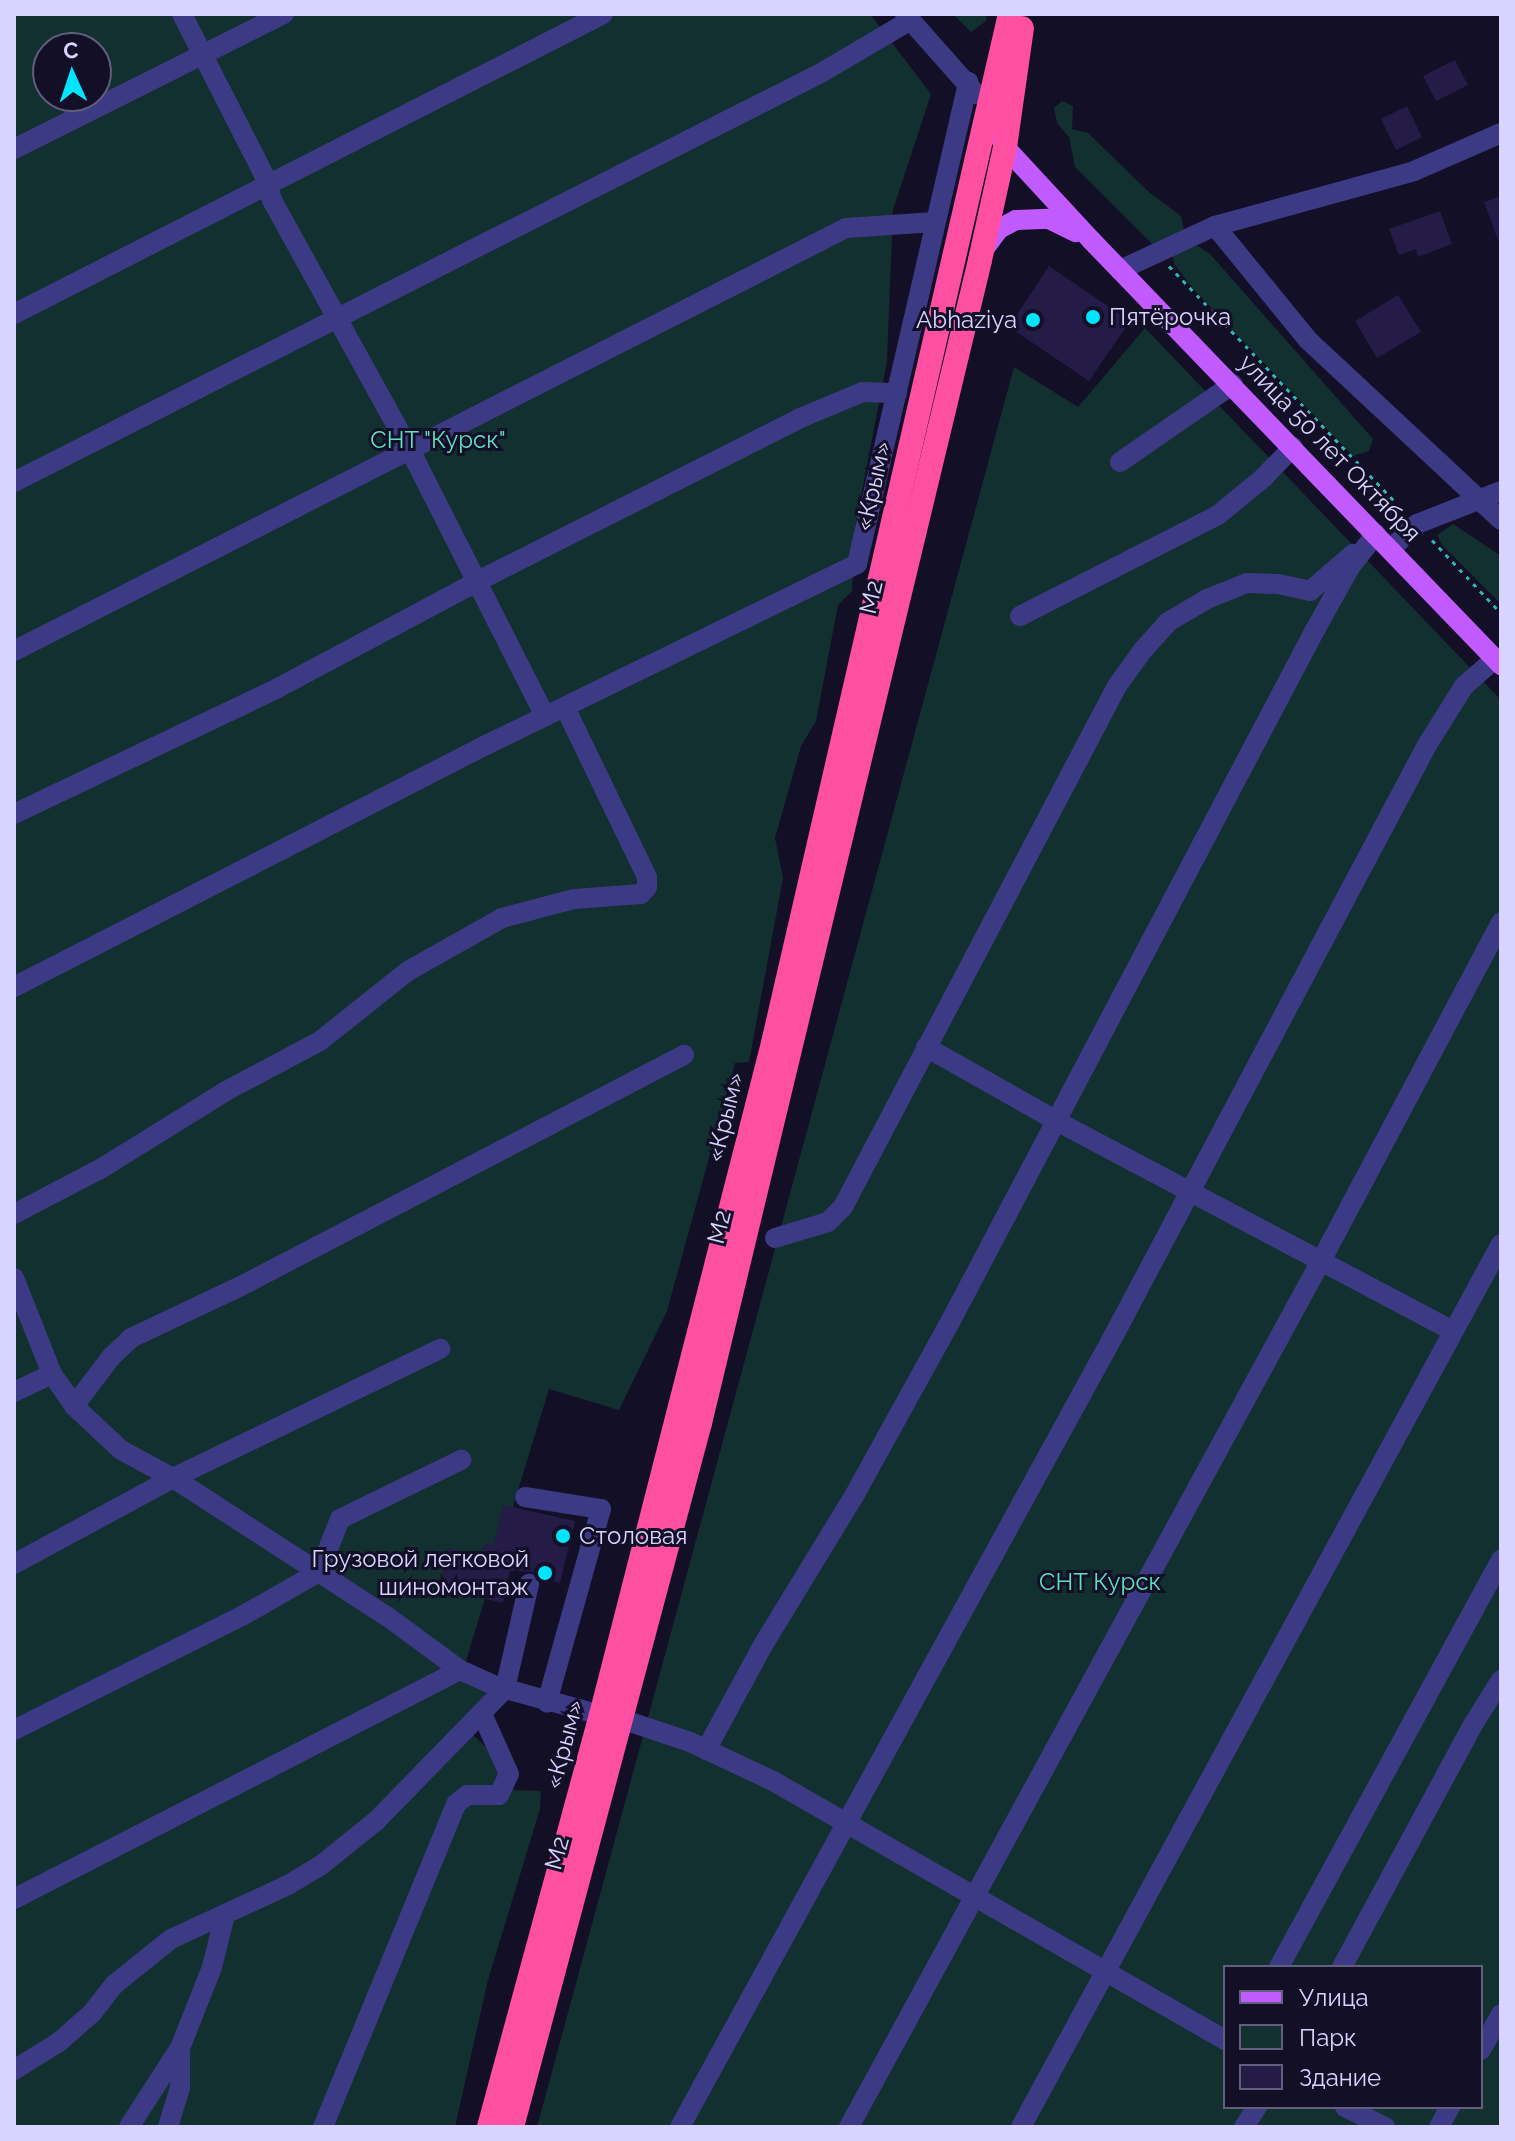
<!DOCTYPE html>
<html>
<head>
<meta charset="utf-8">
<style>
  body { margin:0 }
  #map { position:relative; width:1515px; height:2141px; overflow:hidden; background:#130f26; font-family:Raleway,sans-serif }
  div>[style] { position:absolute }
  [style*='--x'] { left:calc(var(--x)*1px); top:calc(var(--y)*1px); width:calc(var(--w)*1px); rotate:calc(var(--a)*1deg) }
  .green>* { inset:0; background:#12302f }
  .building>* { inset:0; background:#241b47 }
  .path>* { height:3px; margin-top:-1.5px; transform-origin:0; background:repeating-linear-gradient(90deg,#2fb8b0 0 4px,transparent 0 10px) }
  .minor>* { height:20px; margin:-10px; padding:0 10px; transform-origin:10px; border-radius:10px; background:#3d3a85 }
  .major>* { height:20px; margin:-10px; padding:0 10px; transform-origin:10px; border-radius:10px; background:#c25bff }
  .highway>* { height:24px; margin:-12px; padding:0 12px; transform-origin:12px; border-radius:12px; background:#ff4fa3 }
  .dots>* { width:22px; height:22px; translate:-50% -50%; box-sizing:border-box; border:4px solid #130f26; border-radius:50% }
  span { translate:-50% -50%; white-space:nowrap; text-align:center; line-height:1.15; -webkit-text-stroke:6px #130f26; paint-order:stroke }
  .poi-label { font-size:24px; color:#d9d4ff }
  .left { translate:0 -50%; text-align:left }
  .right { translate:-100% -50%; text-align:right }
  .park-label { font-size:24px; color:#5fe0c0 }
  .street-label { font-size:24px; color:#d9d4ff }
  .frame { position:absolute; inset:0; border:16px solid #d9d4ff; pointer-events:none }
  .legend { position:absolute; left:1223px; top:1965px; width:260px; height:144px; box-sizing:border-box; background:#130f26; border:2px solid #625e7d; margin:0; padding:10px 14px; list-style:none; font-size:24px; color:#d9d4ff }
  .legend li { display:flex; align-items:center; gap:16px; height:40px }
  .legend b { width:40px; border:2px solid #625e7d }
  .north { position:absolute; left:32px; top:32px; width:80px; height:80px; box-sizing:border-box; background:#130f26; border:2px solid #625e7d; border-radius:50%; rotate:357deg; font-size:22px; font-weight:700; line-height:32px; text-align:center; color:#d9d4ff }
  .north::after { content:''; display:block; margin:auto; width:28px; height:36px; background:#00e5ff; clip-path:polygon(50% 0,100% 100%,50% 72%,0 100%) }
</style>
</head>
<body>
<div id="map">
  <div class="green">
    <i style="clip-path:polygon(evenodd,14px 14px,870px 14px,931px 94px,893px 210px,887px 361px,855px 528px,852px 591px,838px 605px,816px 721px,801px 746px,775px 838px,783px 878px,749px 1062px,735px 1063px,667px 1311px,619px 1410px,549px 1389px,465px 1664px,493px 1694px,472px 1734px,490px 1751px,514px 1790px,541px 1791px,540px 1809px,488px 1980px,455px 2127px,14px 2127px,14px 14px,48px 48px,96px 48px,96px 96px,48px 96px,48px 48px)"></i>
    <i style="clip-path:polygon(953px 14px,987px 14px,986px 21px,971px 32px)"></i>
    <i style="clip-path:polygon(1062px 101px,1073px 106px,1072px 129px,1088px 133px,1150px 193px,1181px 216px,1184px 230px,1153px 245px,1075px 167px,1069px 137px,1057px 123px,1054px 108px)"></i>
    <i style="clip-path:polygon(1193px 243px,1210px 254px,1373px 439px,1369px 451px,1353px 456px,1195px 291px,1174px 264px,1172px 253px)"></i>
    <i style="clip-path:polygon(evenodd,1145px 328px,1501px 700px,1501px 2127px,537px 2127px,1014px 367px,1078px 407px,1145px 328px,1225px 1967px,1481px 1967px,1481px 2107px,1225px 2107px,1225px 1967px)"></i>
    <i style="clip-path:polygon(1453px 524px,1501px 556px,1501px 604px,1442px 545px,1437px 535px)"></i>
  </div>
  <div class="building">
    <i style="clip-path:polygon(1455px 60px,1468px 85px,1436px 101px,1423px 76px)"></i>
    <i style="clip-path:polygon(1407px 106px,1422px 137px,1396px 150px,1381px 119px)"></i>
    <i style="clip-path:polygon(1501px 196px,1501px 243px,1499px 243px,1484px 202px)"></i>
    <i style="clip-path:polygon(1440px 211px,1452px 244px,1418px 257px,1416px 249px,1399px 255px,1389px 229px)"></i>
    <i style="clip-path:polygon(1049px 266px,1130px 321px,1089px 381px,1009px 327px)"></i>
    <i style="clip-path:polygon(1398px 295px,1421px 332px,1377px 358px,1355px 321px)"></i>
    <i style="clip-path:polygon(503px 1505px,575px 1521px,560px 1583px,540px 1578px,533px 1572px,510px 1571px,503px 1603px,439px 1588px,448px 1548px,482px 1556px,485px 1543px,494px 1545px)"></i>
  </div>
  <div class="path">
    <i style="--x:1169;--y:266;--w:339;--a:46.2"></i>
    <i style="--x:1432;--y:540;--w:100;--a:46.6"></i>
  </div>
  <div class="minor">
    <i style="--x:182;--y:14;--w:181;--a:63"></i>
    <i style="--x:264;--y:175;--w:28;--a:72"></i>
    <i style="--x:273;--y:202;--w:283;--a:61.1"></i>
    <i style="--x:410;--y:450;--w:298;--a:63.1"></i>
    <i style="--x:905;--y:14;--w:107;--a:48.4"></i>
    <i style="--x:14;--y:149;--w:302;--a:-26.6"></i>
    <i style="--x:1215;--y:226;--w:147;--a:50.8"></i>
    <i style="--x:1308;--y:340;--w:264;--a:43"></i>
    <i style="--x:1120;--y:270;--w:105;--a:-24.9"></i>
    <i style="--x:1215;--y:226;--w:206;--a:-15.4"></i>
    <i style="--x:1414;--y:171;--w:95;--a:-23.6"></i>
    <i style="--x:14;--y:314;--w:661;--a:-26.99"></i>
    <i style="--x:1120;--y:462;--w:137;--a:-34.6"></i>
    <i style="--x:14;--y:482;--w:905;--a:-26.88"></i>
    <i style="--x:821;--y:73;--w:104;--a:-30.5"></i>
    <i style="--x:1391;--y:549;--w:36;--a:-44"></i>
    <i style="--x:1417;--y:524;--w:90;--a:-21.4"></i>
    <i style="--x:1020;--y:616;--w:222;--a:-27"></i>
    <i style="--x:1218;--y:515;--w:58;--a:-39.4"></i>
    <i style="--x:1263;--y:478;--w:43;--a:-45.9"></i>
    <i style="--x:14;--y:651;--w:933;--a:-26.95"></i>
    <i style="--x:846;--y:228;--w:89;--a:-3.9"></i>
    <i style="--x:14;--y:814;--w:290;--a:-25.5"></i>
    <i style="--x:276;--y:689;--w:227;--a:-28.1"></i>
    <i style="--x:476;--y:582;--w:361;--a:-26.8"></i>
    <i style="--x:798;--y:419;--w:70;--a:-22.6"></i>
    <i style="--x:863;--y:392;--w:34;--a:2"></i>
    <i style="--x:14;--y:987;--w:528;--a:-27.15"></i>
    <i style="--x:484;--y:746;--w:415;--a:-26"></i>
    <i style="--x:857;--y:564;--w:495;--a:-77"></i>
    <i style="--x:926;--y:1047;--w:156;--a:29.5"></i>
    <i style="--x:1062;--y:1124;--w:442;--a:27.9"></i>
    <i style="--x:14;--y:1214;--w:99;--a:-27.6"></i>
    <i style="--x:102;--y:1168;--w:146;--a:-31.8"></i>
    <i style="--x:226;--y:1091;--w:106;--a:-28"></i>
    <i style="--x:320;--y:1041;--w:112;--a:-38.5"></i>
    <i style="--x:408;--y:971;--w:108;--a:-29.4"></i>
    <i style="--x:502;--y:918;--w:74;--a:-14.8"></i>
    <i style="--x:574;--y:899;--w:67;--a:-4.3"></i>
    <i style="--x:641;--y:894;--w:9;--a:-49"></i>
    <i style="--x:647;--y:887;--w:10;--a:-90"></i>
    <i style="--x:647;--y:877;--w:189;--a:-115.8"></i>
    <i style="--x:775;--y:1238;--w:55;--a:-16.8"></i>
    <i style="--x:828;--y:1222;--w:21;--a:-45"></i>
    <i style="--x:843;--y:1207;--w:589;--a:-62.26"></i>
    <i style="--x:1117;--y:686;--w:44;--a:-54.2"></i>
    <i style="--x:1143;--y:650;--w:38;--a:-48"></i>
    <i style="--x:1168;--y:622;--w:45;--a:-30.5"></i>
    <i style="--x:1207;--y:599;--w:43;--a:-21.8"></i>
    <i style="--x:1247;--y:583;--w:31;--a:2"></i>
    <i style="--x:1278;--y:584;--w:33;--a:12"></i>
    <i style="--x:1310;--y:591;--w:57;--a:-40.7"></i>
    <i style="--x:14;--y:1278;--w:103;--a:68.4"></i>
    <i style="--x:52;--y:1374;--w:39;--a:55"></i>
    <i style="--x:74;--y:1406;--w:64;--a:43.1"></i>
    <i style="--x:121;--y:1450;--w:59;--a:28.3"></i>
    <i style="--x:173;--y:1478;--w:256;--a:32.9"></i>
    <i style="--x:388;--y:1617;--w:89;--a:36.4"></i>
    <i style="--x:460;--y:1670;--w:42;--a:24.1"></i>
    <i style="--x:498;--y:1687;--w:107;--a:15.2"></i>
    <i style="--x:14;--y:1392;--w:42;--a:-25.3"></i>
    <i style="--x:74;--y:1406;--w:63;--a:-52.8"></i>
    <i style="--x:112;--y:1356;--w:26;--a:-43"></i>
    <i style="--x:131;--y:1338;--w:119;--a:-25.3"></i>
    <i style="--x:239;--y:1287;--w:502;--a:-27.54"></i>
    <i style="--x:525;--y:1497;--w:77;--a:9"></i>
    <i style="--x:601;--y:1509;--w:201;--a:105.6"></i>
    <i style="--x:14;--y:1564;--w:181;--a:-28.4"></i>
    <i style="--x:173;--y:1478;--w:297;--a:-25.8"></i>
    <i style="--x:621;--y:1719;--w:73;--a:18.4"></i>
    <i style="--x:690;--y:1742;--w:92;--a:25.2"></i>
    <i style="--x:773;--y:1781;--w:521;--a:29.81"></i>
    <i style="--x:14;--y:1730;--w:255;--a:-26.6"></i>
    <i style="--x:242;--y:1616;--w:89;--a:-29.7"></i>
    <i style="--x:319;--y:1572;--w:57;--a:-68.4"></i>
    <i style="--x:340;--y:1519;--w:135;--a:-26"></i>
    <i style="--x:706;--y:1750;--w:119;--a:-61.5"></i>
    <i style="--x:763;--y:1645;--w:175;--a:-58.6"></i>
    <i style="--x:854;--y:1496;--w:194;--a:-61.1"></i>
    <i style="--x:948;--y:1326;--w:787;--a:-62.2"></i>
    <i style="--x:1315;--y:630;--w:72;--a:-60.9"></i>
    <i style="--x:1350;--y:567;--w:42;--a:-51.8"></i>
    <i style="--x:14;--y:1899;--w:501;--a:-27.18"></i>
    <i style="--x:1279;--y:1967;--w:464;--a:-61.4"></i>
    <i style="--x:1342;--y:1967;--w:277;--a:-61.6"></i>
    <i style="--x:1474;--y:1723;--w:51;--a:-57.9"></i>
    <i style="--x:1481;--y:2050;--w:41;--a:-60.9"></i>
    <i style="--x:14;--y:2070;--w:53;--a:-31.9"></i>
    <i style="--x:59;--y:2042;--w:44;--a:-41.3"></i>
    <i style="--x:92;--y:2013;--w:37;--a:-52"></i>
    <i style="--x:115;--y:1984;--w:72;--a:-38.8"></i>
    <i style="--x:171;--y:1939;--w:129;--a:-24.8"></i>
    <i style="--x:288;--y:1885;--w:37;--a:-31"></i>
    <i style="--x:320;--y:1866;--w:72;--a:-38.8"></i>
    <i style="--x:376;--y:1821;--w:185;--a:-45.7"></i>
    <i style="--x:505;--y:1689;--w:108;--a:-77.1"></i>
    <i style="--x:1345;--y:2107;--w:45;--a:26.6"></i>
    <i style="--x:129;--y:2127;--w:94;--a:-57.2"></i>
    <i style="--x:180;--y:2048;--w:87;--a:-68.4"></i>
    <i style="--x:212;--y:1967;--w:54;--a:-76"></i>
    <i style="--x:168;--y:2127;--w:41;--a:-72.9"></i>
    <i style="--x:180;--y:2088;--w:40;--a:-90"></i>
    <i style="--x:323;--y:2127;--w:349;--a:-67.6"></i>
    <i style="--x:456;--y:1804;--w:14;--a:-39"></i>
    <i style="--x:467;--y:1795;--w:32;--a:0"></i>
    <i style="--x:499;--y:1795;--w:23;--a:-65"></i>
    <i style="--x:509;--y:1774;--w:66;--a:-114.2"></i>
    <i style="--x:680;--y:2127;--w:903;--a:-61.28"></i>
    <i style="--x:1114;--y:1335;--w:668;--a:-62.05"></i>
    <i style="--x:1427;--y:745;--w:70;--a:-57.9"></i>
    <i style="--x:1464;--y:686;--w:41;--a:-41.1"></i>
    <i style="--x:849;--y:2127;--w:986;--a:-61.41"></i>
    <i style="--x:1321;--y:1261;--w:384;--a:-62"></i>
    <i style="--x:1021;--y:2127;--w:1005;--a:-61.47"></i>
    <i style="--x:1244;--y:2127;--w:24;--a:-57"></i>
    <i style="--x:1439;--y:2127;--w:23;--a:-61"></i>
  </div>
  <div class="major">
    <i style="--x:1000;--y:137;--w:11;--a:63"></i>
    <i style="--x:1005;--y:147;--w:127;--a:47.2"></i>
    <i style="--x:1091;--y:240;--w:591;--a:46.03"></i>
    <i style="--x:984;--y:249;--w:25;--a:-53"></i>
    <i style="--x:999;--y:229;--w:19;--a:-28"></i>
    <i style="--x:1016;--y:220;--w:33;--a:-2"></i>
    <i style="--x:1049;--y:219;--w:30;--a:26"></i>
  </div>
  <div class="highway">
    <i style="--x:489;--y:2127;--w:427;--a:-74.8"></i>
    <i style="--x:601;--y:1715;--w:694;--a:-75.64"></i>
    <i style="--x:773;--y:1043;--w:1056;--a:-77.03"></i>
    <i style="--x:512;--y:2127;--w:729;--a:-75.05"></i>
    <i style="--x:700;--y:1423;--w:1196;--a:-76.46"></i>
    <i style="--x:980;--y:260;--w:116;--a:-77.5"></i>
    <i style="--x:1005;--y:147;--w:120;--a:-81.9"></i>
  </div>
  <div class="dots">
    <i style="left:1093px;top:317px;background:#00e5ff"></i>
    <i style="left:1033px;top:320px;background:#00e5ff"></i>
    <i style="left:563px;top:1536px;background:#00e5ff"></i>
    <i style="left:545px;top:1573px;background:#00e5ff"></i>
  </div>
  <div class="poi-label">
    <span class="left" style="left:1109px;top:317px">Пятёрочка</span>
    <span class="right" style="left:1017px;top:320px">Abhaziya</span>
    <span class="left" style="left:579px;top:1536px">Столовая</span>
    <span class="right" style="left:529px;top:1573px">Грузовой легковой<br>шиномонтаж</span>
  </div>
  <div class="park-label">
    <span style="left:438px;top:440px">СНТ "Курск"</span>
    <span style="left:1100px;top:1582px">СНТ Курск</span>
  </div>
  <div class="street-label">
    <span style="left:1330px;top:448px;rotate:46deg">улица 50 лет Октября</span>
    <span style="left:873px;top:486px;rotate:-77deg">«Крым»</span>
    <span style="left:871px;top:597px;rotate:-77deg">М2</span>
    <span style="left:725px;top:1117px;rotate:-76deg">«Крым»</span>
    <span style="left:719px;top:1227px;rotate:-76deg">М2</span>
    <span style="left:564px;top:1744px;rotate:-75deg">«Крым»</span>
    <span style="left:557px;top:1853px;rotate:-75deg">М2</span>
  </div>
  <div class="frame"></div>
  <ul class="legend">
  <li><b style="height:10px;background:#c25bff"></b>Улица</li>
  <li><b style="height:22px;background:#12302f"></b>Парк</li>
  <li><b style="height:22px;background:#241b47"></b>Здание</li>
  </ul>
  <div class="north">С</div>
</div>
</body>
</html>
